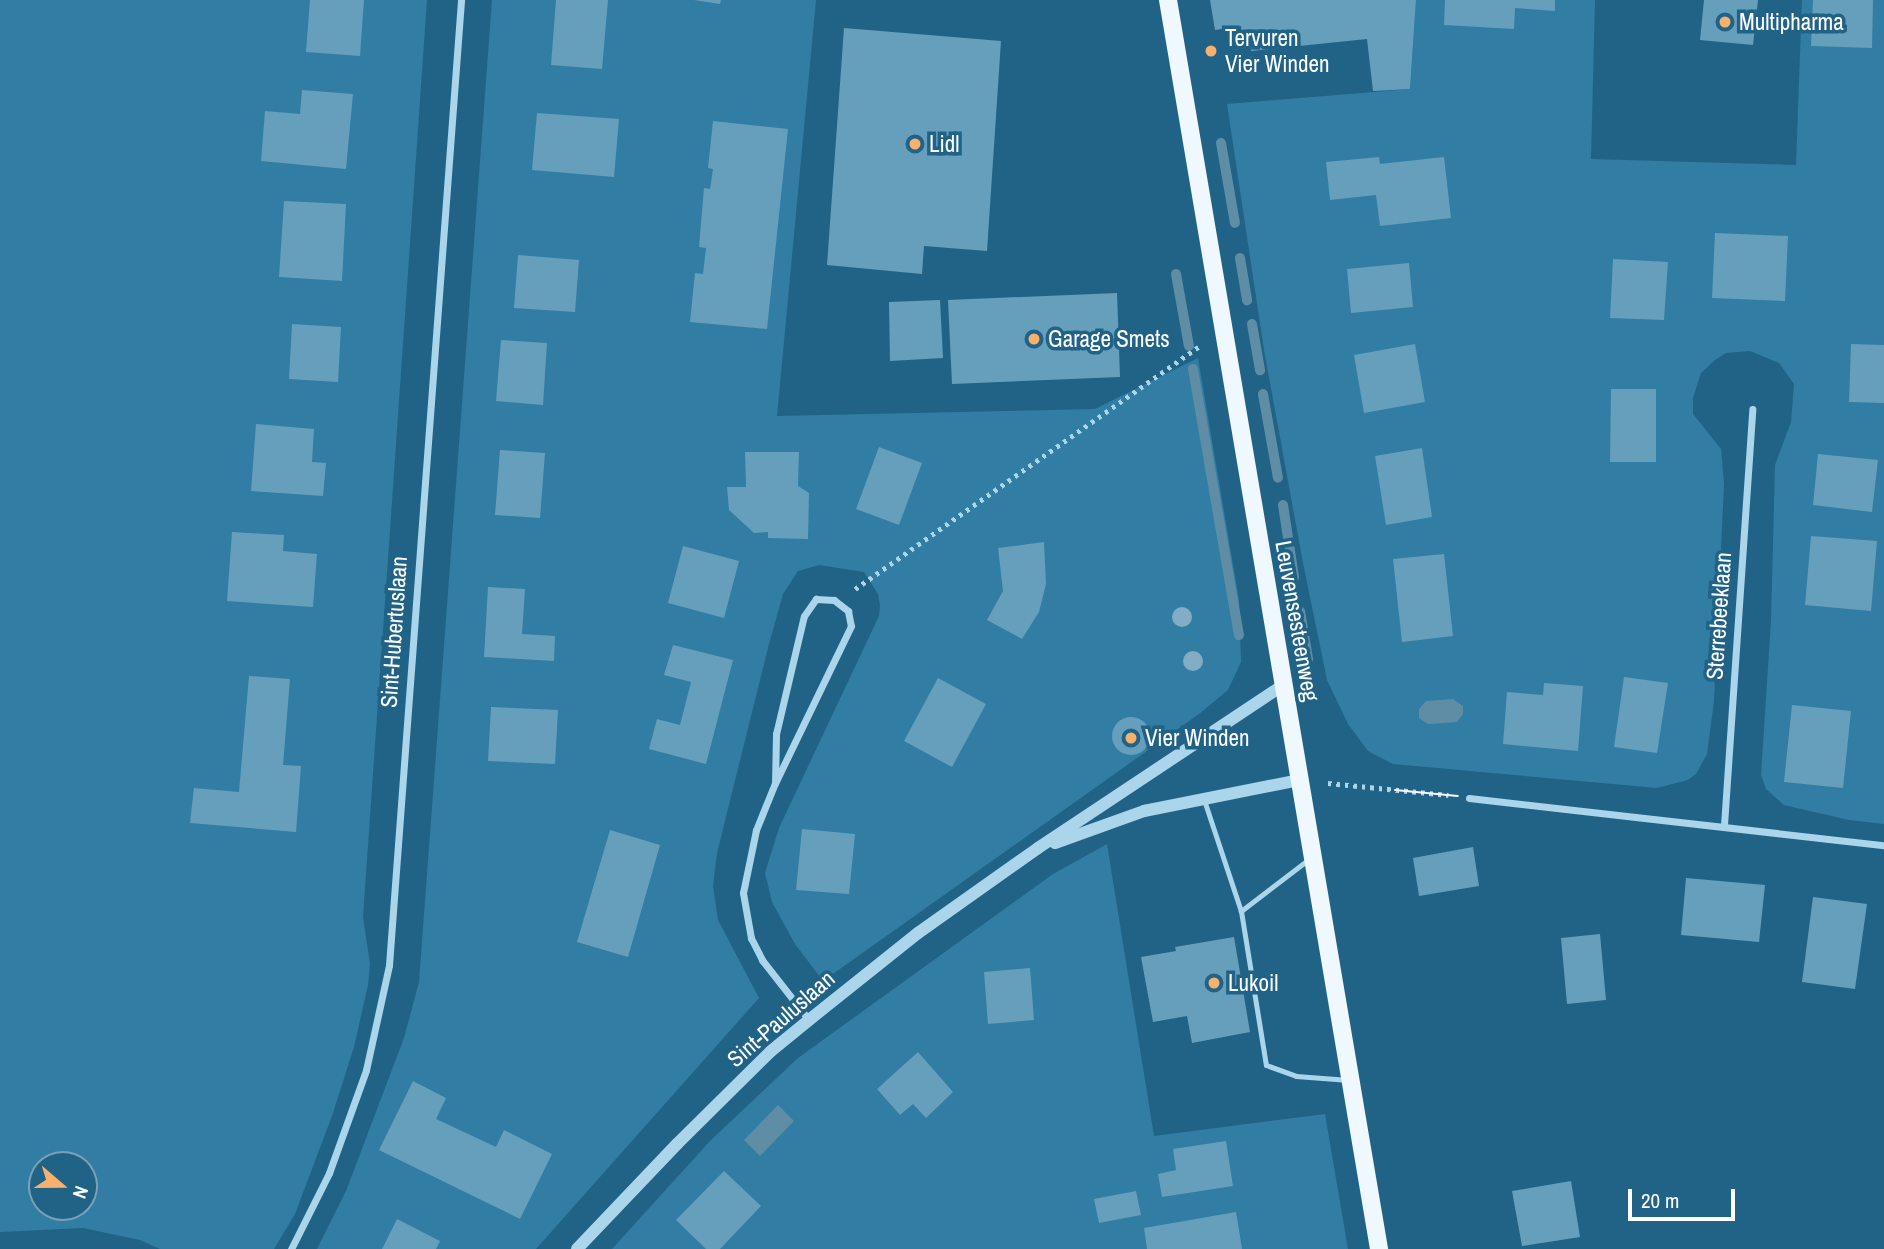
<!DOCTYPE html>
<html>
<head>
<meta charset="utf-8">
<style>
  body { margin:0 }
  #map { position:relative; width:1884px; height:1249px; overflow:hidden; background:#216387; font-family:"Archivo Narrow",sans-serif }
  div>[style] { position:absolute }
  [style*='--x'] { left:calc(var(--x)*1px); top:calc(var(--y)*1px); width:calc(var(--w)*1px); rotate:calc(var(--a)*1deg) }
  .green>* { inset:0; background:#327da3 }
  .water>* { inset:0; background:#5f8da5 }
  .stream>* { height:10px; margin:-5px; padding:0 5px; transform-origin:5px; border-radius:5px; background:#5f8da5 }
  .building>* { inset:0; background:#669fbc }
  .round { border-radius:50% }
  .path>* { height:4.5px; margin-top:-2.25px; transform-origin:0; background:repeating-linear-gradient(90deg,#abd5ea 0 3.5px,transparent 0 8.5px) }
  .service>* { height:5px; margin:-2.5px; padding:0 2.5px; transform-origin:2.5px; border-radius:2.5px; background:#abd5ea }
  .minor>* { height:7px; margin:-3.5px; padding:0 3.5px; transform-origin:3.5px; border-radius:3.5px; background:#abd5ea }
  .tertiary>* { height:12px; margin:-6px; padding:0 6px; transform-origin:6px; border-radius:6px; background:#abd5ea }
  .primary>* { height:18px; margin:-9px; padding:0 9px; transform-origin:9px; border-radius:9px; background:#eef8fe }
  .tram>* { height:2px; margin:-1px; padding:0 1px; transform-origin:1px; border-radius:1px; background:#fff }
  .trees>* { width:20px; height:20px; margin:-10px; border-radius:50%; background:#81adc5 }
  .dots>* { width:19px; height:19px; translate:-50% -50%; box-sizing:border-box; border:4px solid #216387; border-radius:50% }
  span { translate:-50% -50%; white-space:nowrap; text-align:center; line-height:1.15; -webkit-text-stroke:7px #216387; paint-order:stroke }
  .poi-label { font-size:23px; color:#fff }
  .left { translate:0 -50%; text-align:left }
  .street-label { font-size:23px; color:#fff }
  .north { position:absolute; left:28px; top:1151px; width:70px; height:70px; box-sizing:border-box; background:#216387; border:2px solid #7aa1b7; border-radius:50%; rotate:110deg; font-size:19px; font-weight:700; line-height:28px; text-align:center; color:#fff }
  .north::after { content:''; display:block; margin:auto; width:24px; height:32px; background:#f7b16c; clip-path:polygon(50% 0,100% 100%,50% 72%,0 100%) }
  .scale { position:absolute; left:1628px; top:1189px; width:107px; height:32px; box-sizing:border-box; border:4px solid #fff; border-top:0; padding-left:9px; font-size:21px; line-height:24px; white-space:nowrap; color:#fff; -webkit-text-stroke:5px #216387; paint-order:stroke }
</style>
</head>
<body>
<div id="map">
  <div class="green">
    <i style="clip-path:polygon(evenodd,0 0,427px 0,363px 917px,370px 964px,368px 985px,354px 1047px,332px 1116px,295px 1214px,274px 1249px,160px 1249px,140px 1240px,83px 1228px,0 1232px,0 0,42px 1165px,84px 1165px,84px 1207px,42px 1207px,42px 1165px)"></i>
    <i style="clip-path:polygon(492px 0,816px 0,777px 416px,1095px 409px,1198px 358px,1239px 600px,1241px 662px,1228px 690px,1199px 714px,823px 981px,795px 944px,772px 902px,765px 873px,779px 828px,879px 616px,880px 606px,878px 594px,864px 572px,819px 565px,798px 571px,783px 594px,769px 644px,717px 853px,713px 886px,718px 920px,759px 998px,536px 1249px,317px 1249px,346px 1191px,404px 1038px,419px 982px)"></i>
    <i style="clip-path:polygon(1416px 0,1595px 0,1591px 159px,1796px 165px,1802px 0,1884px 0,1884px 824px,1849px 820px,1784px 805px,1766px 789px,1761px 775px,1771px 621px,1775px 465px,1791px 422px,1794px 384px,1779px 363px,1750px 351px,1726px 353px,1715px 360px,1701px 373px,1693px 398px,1693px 414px,1721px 449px,1724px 484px,1714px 701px,1707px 754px,1696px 774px,1688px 780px,1657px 788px,1393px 764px,1368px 751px,1348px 724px,1327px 680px,1303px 563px,1264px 350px,1227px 104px,1410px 89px)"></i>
    <i style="clip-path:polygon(1107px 844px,1154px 1136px,1325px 1114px,1348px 1249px,612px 1249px,710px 1141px,798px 1058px,1053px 874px)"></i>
  </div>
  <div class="water">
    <i style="clip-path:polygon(1453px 699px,1463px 706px,1463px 714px,1457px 722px,1428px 724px,1419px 718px,1419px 709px,1426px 701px)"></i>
    <i style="clip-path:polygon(778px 1105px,794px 1121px,760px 1156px,744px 1140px)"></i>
  </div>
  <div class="stream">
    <i style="--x:1221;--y:143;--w:81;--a:80.1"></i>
    <i style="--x:1240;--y:258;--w:43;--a:80.5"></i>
    <i style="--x:1176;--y:274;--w:73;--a:79.8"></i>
    <i style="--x:1252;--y:324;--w:47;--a:80.1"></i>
    <i style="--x:1193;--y:369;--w:270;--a:80.2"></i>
    <i style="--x:1263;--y:394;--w:85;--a:79.9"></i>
    <i style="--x:1283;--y:505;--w:73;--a:81.3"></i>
    <i style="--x:1300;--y:611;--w:49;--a:80.5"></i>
  </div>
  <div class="building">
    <i style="clip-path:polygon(310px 0,364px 0,360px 56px,306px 52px)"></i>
    <i style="clip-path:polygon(556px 0,608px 0,602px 69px,551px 65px)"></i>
    <i style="clip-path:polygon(694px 0,721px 0,720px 4px)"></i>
    <i style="clip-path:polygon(1210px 0,1416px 0,1410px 89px,1373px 91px,1367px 39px,1251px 51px,1249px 34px,1242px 36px,1241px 26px,1215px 30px)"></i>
    <i style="clip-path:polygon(1445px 0,1555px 0,1555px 11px,1515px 8px,1514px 29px,1444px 25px)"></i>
    <i style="clip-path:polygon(1704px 0,1758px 0,1753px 45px,1700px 40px)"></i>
    <i style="clip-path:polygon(1813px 0,1873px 0,1872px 48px,1811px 46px)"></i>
    <i style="clip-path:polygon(844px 28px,1001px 41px,987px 251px,924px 246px,922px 274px,827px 265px)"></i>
    <i style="clip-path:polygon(302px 90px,353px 94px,346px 169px,261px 161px,265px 111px,300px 114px)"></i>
    <i style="clip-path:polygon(537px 113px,619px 119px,614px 177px,532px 170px)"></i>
    <i style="clip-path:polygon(713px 121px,788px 129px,767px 329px,690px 322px,695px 273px,703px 274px,706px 248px,699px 247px,704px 188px,710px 189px,713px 169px,708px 168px)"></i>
    <i style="clip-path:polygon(1379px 157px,1380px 164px,1444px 157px,1451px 218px,1380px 226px,1376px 195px,1330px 200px,1326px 162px)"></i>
    <i style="clip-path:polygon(284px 201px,346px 204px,342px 281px,279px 277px)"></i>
    <i style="clip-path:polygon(1715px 233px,1788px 236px,1785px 301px,1712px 298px)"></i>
    <i style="clip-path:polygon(518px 255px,579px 260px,575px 312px,514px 308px)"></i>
    <i style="clip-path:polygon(1613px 259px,1668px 262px,1664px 320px,1610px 318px)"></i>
    <i style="clip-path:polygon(1409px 263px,1413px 307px,1351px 313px,1347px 269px)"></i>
    <i style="clip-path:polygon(1117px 293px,1120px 377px,952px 384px,948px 300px)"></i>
    <i style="clip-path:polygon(940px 300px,943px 358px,890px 361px,889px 302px)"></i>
    <i style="clip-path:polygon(292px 324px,341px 327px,338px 382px,289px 379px)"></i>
    <i style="clip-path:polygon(501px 340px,547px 343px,543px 405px,496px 401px)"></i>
    <i style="clip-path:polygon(1415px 344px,1425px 402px,1364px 413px,1354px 355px)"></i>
    <i style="clip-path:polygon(1851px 344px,1884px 345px,1884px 403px,1849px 402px)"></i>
    <i style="clip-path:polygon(1611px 389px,1656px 389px,1656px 462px,1610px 462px)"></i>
    <i style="clip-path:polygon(256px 424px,314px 429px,312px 462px,326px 463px,323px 496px,251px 491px)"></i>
    <i style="clip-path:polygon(879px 447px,922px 463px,899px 525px,856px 509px)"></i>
    <i style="clip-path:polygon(1422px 448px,1432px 517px,1386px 525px,1375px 456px)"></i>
    <i style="clip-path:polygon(500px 450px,545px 453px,540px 518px,495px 515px)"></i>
    <i style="clip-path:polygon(745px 452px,799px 452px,798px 486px,809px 493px,808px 539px,768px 538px,768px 532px,754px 533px,729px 510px,727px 487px,746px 487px)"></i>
    <i style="clip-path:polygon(1818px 454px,1878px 460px,1872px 512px,1813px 505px)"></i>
    <i style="clip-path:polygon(232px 532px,284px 535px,283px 551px,317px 554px,313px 607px,227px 601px)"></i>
    <i style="clip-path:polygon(1811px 536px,1877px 541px,1871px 611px,1805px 605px)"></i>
    <i style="clip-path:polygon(1044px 542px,1046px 584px,1039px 612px,1022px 639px,987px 620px,1003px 591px,998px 548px)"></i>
    <i style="clip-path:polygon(683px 546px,739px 561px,724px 618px,668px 603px)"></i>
    <i style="clip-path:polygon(1444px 554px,1453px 636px,1402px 642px,1393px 559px)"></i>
    <i style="clip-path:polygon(488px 587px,525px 589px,522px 634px,555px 636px,554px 661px,484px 657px)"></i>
    <i style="clip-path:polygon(673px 645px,733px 660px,706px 764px,649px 749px,657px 719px,680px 725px,691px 682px,664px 675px)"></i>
    <i style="clip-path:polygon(249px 676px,290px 679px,283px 765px,301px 766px,296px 832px,190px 823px,194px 788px,239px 792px)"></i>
    <i style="clip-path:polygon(1624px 677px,1668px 683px,1657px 753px,1614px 747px)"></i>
    <i style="clip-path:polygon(938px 678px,986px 704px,952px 767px,904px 741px)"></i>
    <i style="clip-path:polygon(1544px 683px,1583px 686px,1578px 751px,1503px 744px,1507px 692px,1543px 695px)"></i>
    <i style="clip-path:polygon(1792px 705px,1851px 711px,1843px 788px,1784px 782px)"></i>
    <i style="clip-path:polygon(491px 707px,558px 710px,555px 764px,488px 761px)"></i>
    <i class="round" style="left:1112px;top:717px;width:38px;height:38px"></i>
    <i style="clip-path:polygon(802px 829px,855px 834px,849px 894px,796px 890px)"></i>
    <i style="clip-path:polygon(610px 830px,660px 845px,628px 957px,577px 942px)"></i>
    <i style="clip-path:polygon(1473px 847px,1479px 886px,1419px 896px,1413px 858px)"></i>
    <i style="clip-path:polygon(1686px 878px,1765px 885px,1759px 942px,1681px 935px)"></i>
    <i style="clip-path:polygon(1813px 897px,1867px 904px,1855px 989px,1802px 982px)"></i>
    <i style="clip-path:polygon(1600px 934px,1606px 1000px,1567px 1004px,1561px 938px)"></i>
    <i style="clip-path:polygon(1234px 937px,1250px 1032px,1192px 1043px,1187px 1016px,1153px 1022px,1141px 957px,1176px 951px,1175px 947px)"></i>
    <i style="clip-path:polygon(1030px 968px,1034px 1020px,988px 1024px,984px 972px)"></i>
    <i style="clip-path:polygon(918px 1052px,953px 1092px,926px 1118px,913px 1104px,900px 1115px,877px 1089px)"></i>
    <i style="clip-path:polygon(413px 1081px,446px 1098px,436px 1119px,496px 1147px,504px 1130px,552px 1154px,520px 1219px,379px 1150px)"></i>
    <i style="clip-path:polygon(1226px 1141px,1233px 1186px,1162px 1197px,1158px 1174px,1176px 1170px,1173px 1149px)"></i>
    <i style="clip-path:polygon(724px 1171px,761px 1206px,720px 1249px,706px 1249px,676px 1220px)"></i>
    <i style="clip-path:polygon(1571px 1181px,1580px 1237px,1522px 1246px,1512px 1191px)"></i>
    <i style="clip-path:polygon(1136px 1191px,1141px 1215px,1099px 1223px,1094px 1199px)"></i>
    <i style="clip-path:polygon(1236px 1212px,1242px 1249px,1147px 1249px,1144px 1228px)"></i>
    <i style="clip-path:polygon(397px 1219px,440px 1241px,436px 1249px,382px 1249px)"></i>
  </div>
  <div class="path">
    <i style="--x:855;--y:589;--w:422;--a:-35.2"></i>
    <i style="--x:1328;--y:783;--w:121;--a:5.7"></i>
  </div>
  <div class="service">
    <i style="--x:1204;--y:800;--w:117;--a:71.6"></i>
    <i style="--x:1309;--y:859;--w:86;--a:142.6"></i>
    <i style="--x:1241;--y:911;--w:156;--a:80.8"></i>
    <i style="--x:1266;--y:1065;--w:32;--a:20"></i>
    <i style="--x:1296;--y:1076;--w:53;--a:4.3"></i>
  </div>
  <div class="minor">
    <i style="--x:775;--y:783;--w:49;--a:-88.8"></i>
    <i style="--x:776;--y:734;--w:121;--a:-76.7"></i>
    <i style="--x:804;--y:616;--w:21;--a:-55"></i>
    <i style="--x:816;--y:599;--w:18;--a:3"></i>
    <i style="--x:834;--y:600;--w:18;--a:38"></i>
    <i style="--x:848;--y:611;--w:15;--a:79"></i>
    <i style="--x:851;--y:626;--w:174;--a:115.8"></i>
    <i style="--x:775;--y:783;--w:51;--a:112"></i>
    <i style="--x:756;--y:830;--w:64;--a:101.7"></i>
    <i style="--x:743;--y:893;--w:46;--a:79.9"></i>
    <i style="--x:751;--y:938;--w:25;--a:63"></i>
    <i style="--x:762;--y:960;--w:76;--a:51.9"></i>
    <i style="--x:1469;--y:798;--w:418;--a:6.5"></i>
    <i style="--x:1724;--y:825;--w:417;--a:-86.1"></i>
    <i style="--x:291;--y:1249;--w:85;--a:-63.4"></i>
    <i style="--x:329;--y:1173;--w:109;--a:-70.2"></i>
    <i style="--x:366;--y:1070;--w:107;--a:-77.6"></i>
    <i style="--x:389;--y:965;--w:968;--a:-85.73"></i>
  </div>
  <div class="tertiary">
    <i style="--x:1055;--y:843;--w:95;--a:-19.8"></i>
    <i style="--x:1144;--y:811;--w:158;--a:-11.3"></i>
    <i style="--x:577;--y:1249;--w:145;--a:-46.4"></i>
    <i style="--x:677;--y:1144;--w:132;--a:-44.7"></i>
    <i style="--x:771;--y:1051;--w:49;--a:-39.2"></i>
    <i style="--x:809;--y:1020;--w:139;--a:-38.6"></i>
    <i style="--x:918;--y:933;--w:147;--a:-35.3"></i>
    <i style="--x:1038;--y:848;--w:294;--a:-33.6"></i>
  </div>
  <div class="primary">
    <i style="--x:1168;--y:0;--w:1267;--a:80.41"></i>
  </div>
  <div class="tram">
    <i style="--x:1395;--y:790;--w:63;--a:5.4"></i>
  </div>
  <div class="trees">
    <i style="left:1182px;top:617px"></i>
    <i style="left:1193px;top:661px"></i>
  </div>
  <div class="dots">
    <i style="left:1725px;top:22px;background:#f7b16c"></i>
    <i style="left:1211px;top:51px;background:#f7b16c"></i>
    <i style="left:915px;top:144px;background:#f7b16c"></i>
    <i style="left:1034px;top:339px;background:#f7b16c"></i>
    <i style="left:1131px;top:738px;background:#f7b16c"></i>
    <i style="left:1214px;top:983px;background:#f7b16c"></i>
  </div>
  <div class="poi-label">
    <span class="left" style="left:1739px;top:22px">Multipharma</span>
    <span class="left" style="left:1225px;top:51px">Tervuren<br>Vier Winden</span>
    <span class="left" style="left:929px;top:144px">Lidl</span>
    <span class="left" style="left:1048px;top:339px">Garage Smets</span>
    <span class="left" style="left:1145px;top:738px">Vier Winden</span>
    <span class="left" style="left:1228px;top:983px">Lukoil</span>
  </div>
  <div class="street-label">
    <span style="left:1719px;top:616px;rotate:-86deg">Sterrebeeklaan</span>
    <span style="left:1297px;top:621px;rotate:80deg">Leuvensesteenweg</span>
    <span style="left:394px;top:632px;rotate:-86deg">Sint-Hubertuslaan</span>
    <span style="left:781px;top:1019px;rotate:-41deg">Sint-Pauluslaan</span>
  </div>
  <div class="north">N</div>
  <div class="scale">20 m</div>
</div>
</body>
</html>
